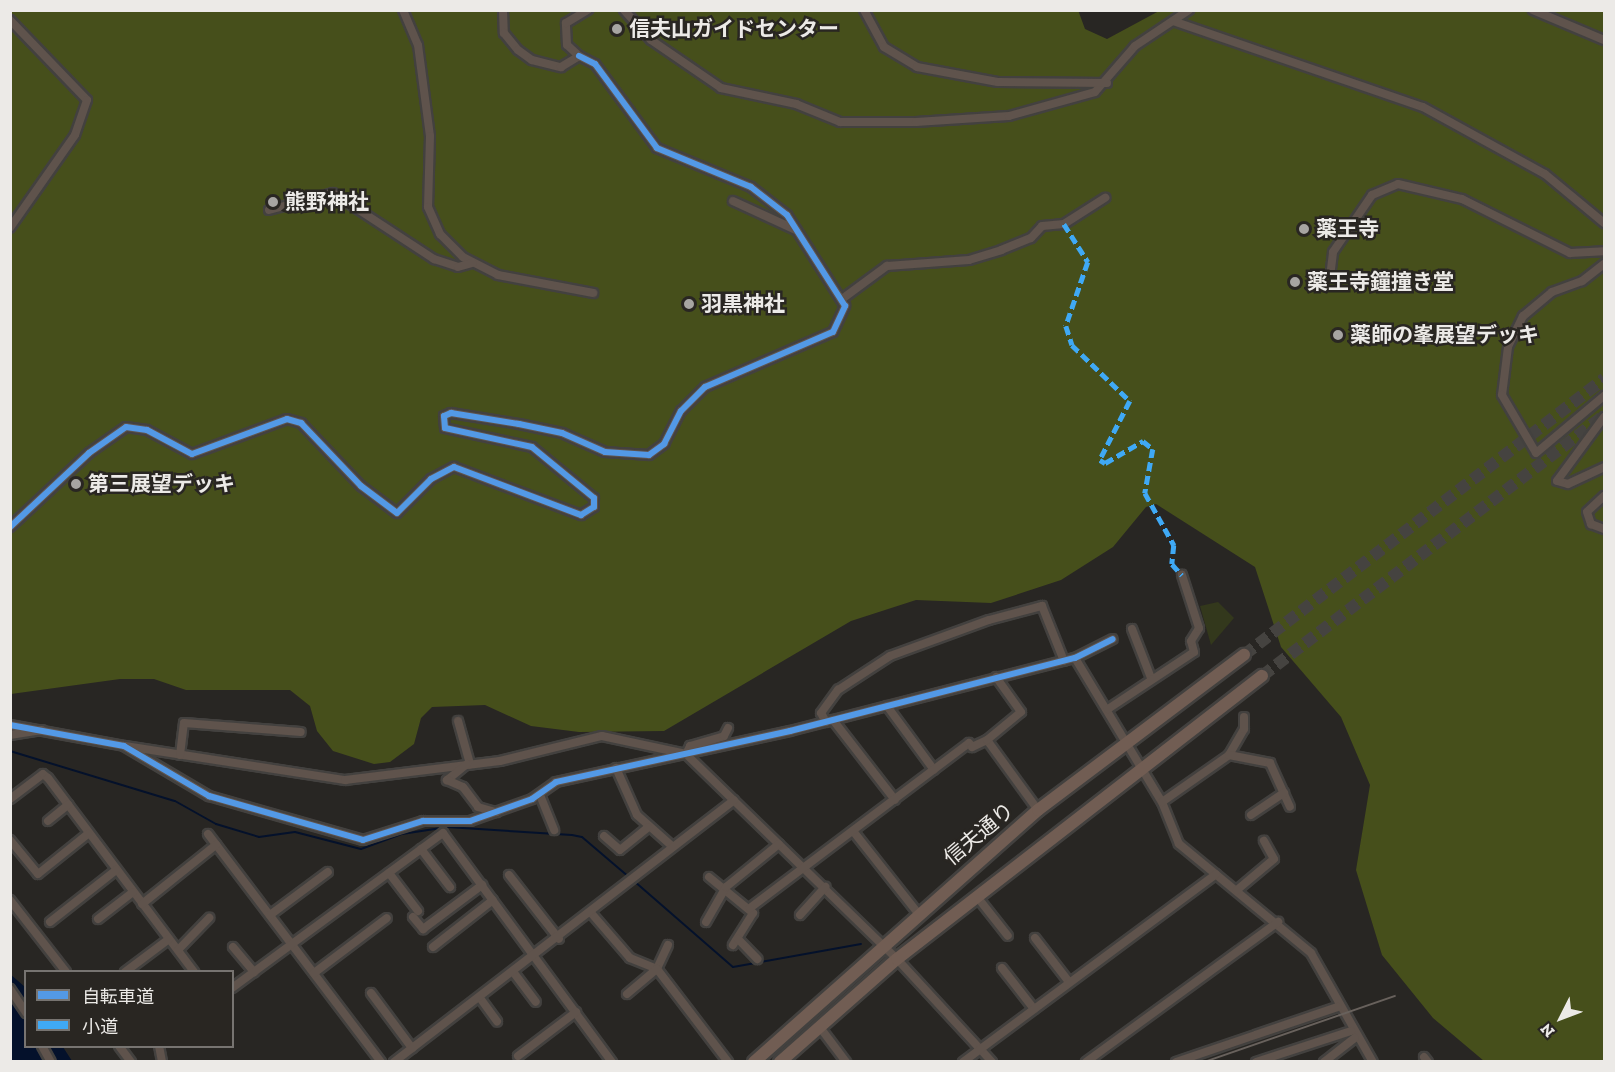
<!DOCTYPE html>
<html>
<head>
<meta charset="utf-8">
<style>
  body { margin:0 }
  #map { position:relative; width:1615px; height:1072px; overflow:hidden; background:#282623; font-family:"Zilla Slab","Noto Sans JP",serif }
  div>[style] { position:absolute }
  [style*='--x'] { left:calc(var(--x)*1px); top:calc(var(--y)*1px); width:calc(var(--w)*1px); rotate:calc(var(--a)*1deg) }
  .green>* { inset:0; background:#33381c }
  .forest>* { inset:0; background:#464f1b }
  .water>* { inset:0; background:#04112b }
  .stream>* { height:2px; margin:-1px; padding:0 1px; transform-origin:1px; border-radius:1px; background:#04112b }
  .highway-tunnel>* { height:12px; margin-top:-6px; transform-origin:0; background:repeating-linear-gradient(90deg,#454340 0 12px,transparent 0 18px) }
  .roads { filter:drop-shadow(2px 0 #43413f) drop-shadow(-2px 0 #43413f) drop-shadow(0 2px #43413f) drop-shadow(0 -2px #43413f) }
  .minor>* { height:8px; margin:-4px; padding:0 4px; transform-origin:4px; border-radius:4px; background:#5f534c }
  .highway>* { height:12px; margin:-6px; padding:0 6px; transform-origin:6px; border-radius:6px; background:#715d53 }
  .rail>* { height:2px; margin:-1px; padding:0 1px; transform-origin:1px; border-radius:1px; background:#68615c }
  .quiet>* { height:4.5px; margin-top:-2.25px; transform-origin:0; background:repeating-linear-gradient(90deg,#3fa9f5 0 9px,transparent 0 13.5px) }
  .cycleway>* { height:6px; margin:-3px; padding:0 3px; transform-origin:3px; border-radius:3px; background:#5399e6 }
  .dots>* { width:16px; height:16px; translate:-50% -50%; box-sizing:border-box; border:3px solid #292622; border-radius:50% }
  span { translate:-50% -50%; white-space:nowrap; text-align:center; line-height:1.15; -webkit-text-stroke:5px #292622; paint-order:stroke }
  .poi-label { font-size:21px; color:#eceae7; font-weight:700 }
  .left { translate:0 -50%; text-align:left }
  .street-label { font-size:21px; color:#eceae7 }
  .frame { position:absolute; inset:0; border:12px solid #eceae7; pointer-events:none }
  .legend { position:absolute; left:24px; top:970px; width:210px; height:78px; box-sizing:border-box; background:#292622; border:2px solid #777471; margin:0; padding:8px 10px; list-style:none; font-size:18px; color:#eceae7 }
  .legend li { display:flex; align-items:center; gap:12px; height:30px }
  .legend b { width:30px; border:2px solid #777471 }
  .north { position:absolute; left:1531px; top:988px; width:60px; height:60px; -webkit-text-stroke:4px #292622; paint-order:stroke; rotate:228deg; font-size:16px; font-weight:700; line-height:24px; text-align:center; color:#eceae7 }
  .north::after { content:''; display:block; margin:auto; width:21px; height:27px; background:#eceae7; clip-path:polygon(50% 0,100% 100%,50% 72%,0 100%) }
</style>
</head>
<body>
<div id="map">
  <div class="green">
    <i style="clip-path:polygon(1218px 602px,1234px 618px,1211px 645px,1200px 606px)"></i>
  </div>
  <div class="forest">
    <i style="clip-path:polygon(1078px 10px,1085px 29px,1107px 39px,1159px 11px,1604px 11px,1604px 1061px,1484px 1061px,1433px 1018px,1382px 955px,1356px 870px,1370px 785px,1341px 717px,1281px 647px,1255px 567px,1156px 504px,1146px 507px,1113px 547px,1061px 580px,991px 603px,916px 600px,851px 621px,664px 731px,579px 732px,531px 726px,485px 705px,432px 707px,421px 718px,414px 744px,390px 762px,374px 764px,333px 751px,317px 731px,310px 706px,290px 690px,186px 690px,154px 679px,120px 679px,11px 694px,11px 11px)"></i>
  </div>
  <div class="water">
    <i style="clip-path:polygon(10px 974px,25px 987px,26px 1046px,63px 1047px,72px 1061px,11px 1061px)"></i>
  </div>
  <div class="stream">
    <i style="--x:10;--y:751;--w:172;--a:16.9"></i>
    <i style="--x:175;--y:801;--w:47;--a:29.3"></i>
    <i style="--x:216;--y:824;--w:45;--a:16.8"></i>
    <i style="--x:259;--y:837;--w:36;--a:-8"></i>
    <i style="--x:295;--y:832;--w:68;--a:14.4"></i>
    <i style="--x:361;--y:849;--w:44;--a:-20.1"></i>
    <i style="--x:402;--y:834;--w:46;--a:-8.8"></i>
    <i style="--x:447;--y:827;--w:125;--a:3.7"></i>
    <i style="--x:572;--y:835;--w:10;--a:11"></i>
    <i style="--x:582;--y:837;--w:62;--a:40.4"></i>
    <i style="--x:634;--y:881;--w:131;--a:41"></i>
    <i style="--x:733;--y:967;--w:130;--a:-10.2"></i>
  </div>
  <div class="highway-tunnel">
    <i style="--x:1244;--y:655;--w:454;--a:-37.5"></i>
    <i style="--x:1262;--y:676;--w:430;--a:-37.3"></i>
  </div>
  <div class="roads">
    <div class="minor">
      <i style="--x:403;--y:10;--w:38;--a:67"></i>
      <i style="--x:418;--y:45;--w:92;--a:82.5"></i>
      <i style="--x:430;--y:136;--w:71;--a:91.6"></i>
      <i style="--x:428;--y:207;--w:30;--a:66"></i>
      <i style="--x:440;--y:234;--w:33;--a:45"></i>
      <i style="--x:463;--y:257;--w:39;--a:27"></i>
      <i style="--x:498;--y:275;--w:97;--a:10.7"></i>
      <i style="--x:503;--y:10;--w:23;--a:88"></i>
      <i style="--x:504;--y:33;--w:22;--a:51"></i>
      <i style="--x:518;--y:50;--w:17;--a:36"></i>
      <i style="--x:532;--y:60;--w:30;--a:14"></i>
      <i style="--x:561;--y:67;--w:21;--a:-31"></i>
      <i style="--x:579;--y:56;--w:16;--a:-137"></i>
      <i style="--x:567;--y:45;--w:22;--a:-93"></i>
      <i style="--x:566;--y:23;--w:26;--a:-31"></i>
      <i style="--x:624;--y:10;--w:40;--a:48"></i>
      <i style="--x:651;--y:40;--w:85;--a:34.4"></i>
      <i style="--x:721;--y:88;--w:77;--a:12"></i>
      <i style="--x:796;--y:104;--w:48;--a:22.2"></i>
      <i style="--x:840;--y:122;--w:76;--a:0"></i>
      <i style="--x:916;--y:122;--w:93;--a:-3.7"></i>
      <i style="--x:1009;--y:116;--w:89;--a:-15.6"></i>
      <i style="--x:1095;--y:92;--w:61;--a:-49"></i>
      <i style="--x:1135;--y:46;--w:65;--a:-33.7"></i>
      <i style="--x:864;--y:10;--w:42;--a:61.6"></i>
      <i style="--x:884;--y:47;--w:39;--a:31"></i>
      <i style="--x:917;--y:67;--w:82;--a:10.5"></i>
      <i style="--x:998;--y:82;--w:109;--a:0.5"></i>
      <i style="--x:1533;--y:10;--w:77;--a:22.9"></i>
      <i style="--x:10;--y:20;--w:111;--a:46.1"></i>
      <i style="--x:87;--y:100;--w:37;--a:109"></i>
      <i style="--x:75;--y:135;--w:113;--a:125"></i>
      <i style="--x:1173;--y:21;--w:264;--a:19"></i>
      <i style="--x:1423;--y:107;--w:139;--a:28.8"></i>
      <i style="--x:1545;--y:174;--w:77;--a:39.7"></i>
      <i style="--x:733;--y:201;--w:69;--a:24.7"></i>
      <i style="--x:269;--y:210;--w:66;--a:-14.9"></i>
      <i style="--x:333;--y:193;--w:121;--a:33.2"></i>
      <i style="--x:434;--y:259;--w:25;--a:18"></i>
      <i style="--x:458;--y:267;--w:15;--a:-16"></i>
      <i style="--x:1604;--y:264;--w:28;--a:142"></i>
      <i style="--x:1582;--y:281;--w:32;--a:160"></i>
      <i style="--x:1552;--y:292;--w:38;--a:140"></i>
      <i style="--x:1523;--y:316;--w:34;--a:116"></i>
      <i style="--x:1508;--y:347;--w:48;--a:97.1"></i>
      <i style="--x:1502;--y:395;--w:67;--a:59.6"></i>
      <i style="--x:1536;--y:453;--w:89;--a:-40"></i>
      <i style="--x:1331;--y:269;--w:17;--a:-83"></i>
      <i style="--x:1333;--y:252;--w:69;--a:-55.6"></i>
      <i style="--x:1372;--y:195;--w:28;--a:-23"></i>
      <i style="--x:1398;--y:184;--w:66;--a:13.2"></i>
      <i style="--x:1462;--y:199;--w:121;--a:26.6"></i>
      <i style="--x:1570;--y:253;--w:34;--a:-3"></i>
      <i style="--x:842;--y:299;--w:56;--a:-36.3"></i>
      <i style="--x:887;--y:266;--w:82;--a:-4.2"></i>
      <i style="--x:969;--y:260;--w:34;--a:-17"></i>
      <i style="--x:1001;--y:250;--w:32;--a:-22"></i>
      <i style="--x:1031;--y:238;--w:16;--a:-47"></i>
      <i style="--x:1042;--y:226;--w:22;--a:-5"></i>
      <i style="--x:1064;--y:224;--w:49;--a:-32.4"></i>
      <i style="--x:1604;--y:417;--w:79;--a:126.3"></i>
      <i style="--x:1557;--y:481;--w:11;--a:15"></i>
      <i style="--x:1568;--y:484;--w:40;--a:-25"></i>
      <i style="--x:1604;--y:496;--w:23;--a:137"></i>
      <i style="--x:1587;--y:512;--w:13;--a:72"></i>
      <i style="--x:1591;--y:524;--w:14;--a:21"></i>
      <i style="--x:10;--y:527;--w:108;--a:-43.1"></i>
      <i style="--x:89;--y:453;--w:45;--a:-35.1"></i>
      <i style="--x:126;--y:427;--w:21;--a:8"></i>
      <i style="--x:147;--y:430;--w:51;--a:28.1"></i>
      <i style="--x:192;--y:454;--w:101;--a:-20.2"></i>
      <i style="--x:287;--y:419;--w:15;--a:16"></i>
      <i style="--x:301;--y:423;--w:87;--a:46.4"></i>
      <i style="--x:361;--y:486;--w:45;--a:36.9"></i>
      <i style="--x:397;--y:513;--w:48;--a:-45"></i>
      <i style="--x:431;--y:479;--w:26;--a:-28"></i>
      <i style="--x:454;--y:467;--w:136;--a:20.7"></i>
      <i style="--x:581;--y:515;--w:15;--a:-32"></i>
      <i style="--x:594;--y:507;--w:9;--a:-90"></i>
      <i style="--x:594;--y:498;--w:80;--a:-140.6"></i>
      <i style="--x:532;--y:447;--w:89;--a:-167.7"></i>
      <i style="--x:445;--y:428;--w:12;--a:-95"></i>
      <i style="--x:444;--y:416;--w:8;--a:-23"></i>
      <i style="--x:451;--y:413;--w:69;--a:9.2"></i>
      <i style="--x:519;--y:424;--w:44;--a:11.8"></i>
      <i style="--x:562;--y:433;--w:47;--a:23.8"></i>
      <i style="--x:605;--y:452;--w:44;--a:3.9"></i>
      <i style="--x:649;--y:455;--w:19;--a:-36"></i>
      <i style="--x:664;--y:444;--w:37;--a:-63"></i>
      <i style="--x:681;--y:411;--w:34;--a:-45"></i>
      <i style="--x:705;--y:387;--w:139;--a:-23.3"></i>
      <i style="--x:833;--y:332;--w:29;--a:-65"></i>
      <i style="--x:845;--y:306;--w:108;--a:-122.5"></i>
      <i style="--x:787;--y:215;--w:46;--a:-142.1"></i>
      <i style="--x:751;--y:187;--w:102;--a:-157.5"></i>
      <i style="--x:657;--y:148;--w:104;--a:-126.4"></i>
      <i style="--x:595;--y:64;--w:18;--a:-153"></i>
      <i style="--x:1132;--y:629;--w:53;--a:68.8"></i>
      <i style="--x:1075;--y:658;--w:168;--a:58.9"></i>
      <i style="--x:1162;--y:802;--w:45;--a:68"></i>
      <i style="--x:1179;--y:844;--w:171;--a:39.5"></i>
      <i style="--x:1311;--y:953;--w:125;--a:60.4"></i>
      <i style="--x:887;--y:706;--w:79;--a:53.7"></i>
      <i style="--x:1108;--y:709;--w:103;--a:-33.5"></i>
      <i style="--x:1194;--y:652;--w:11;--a:-105"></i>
      <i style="--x:1191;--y:641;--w:15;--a:-58"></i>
      <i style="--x:1199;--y:628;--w:56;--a:-107.8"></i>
      <i style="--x:833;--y:720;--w:101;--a:52.2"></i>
      <i style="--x:458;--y:721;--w:45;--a:74.4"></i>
      <i style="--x:826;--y:722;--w:10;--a:-119"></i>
      <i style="--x:821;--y:713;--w:29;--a:-54"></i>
      <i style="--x:838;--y:690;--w:62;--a:-33.2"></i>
      <i style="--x:890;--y:656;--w:105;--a:-20"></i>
      <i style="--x:989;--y:620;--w:55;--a:-14.8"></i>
      <i style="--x:1042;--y:606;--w:59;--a:68.2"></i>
      <i style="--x:10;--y:725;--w:116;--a:10.4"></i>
      <i style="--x:124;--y:746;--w:99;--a:30.5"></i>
      <i style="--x:209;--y:796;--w:160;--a:15.9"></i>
      <i style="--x:363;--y:840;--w:63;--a:-17.6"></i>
      <i style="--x:423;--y:821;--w:47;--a:0"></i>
      <i style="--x:470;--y:821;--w:66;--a:-19.5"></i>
      <i style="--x:532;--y:799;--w:29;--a:-35"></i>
      <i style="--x:556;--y:782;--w:239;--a:-12.3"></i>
      <i style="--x:790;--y:731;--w:294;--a:-14.4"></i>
      <i style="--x:1075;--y:658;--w:42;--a:-26.6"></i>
      <i style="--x:10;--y:735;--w:32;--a:-9"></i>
      <i style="--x:987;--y:740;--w:87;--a:53.9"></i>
      <i style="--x:125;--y:746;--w:223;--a:8.8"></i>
      <i style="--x:345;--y:780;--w:156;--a:-7"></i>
      <i style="--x:500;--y:761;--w:105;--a:-13.8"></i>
      <i style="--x:602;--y:736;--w:86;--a:12.1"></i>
      <i style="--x:686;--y:754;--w:294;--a:44.2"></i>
      <i style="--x:897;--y:959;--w:140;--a:47.3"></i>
      <i style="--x:686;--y:754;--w:9;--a:-63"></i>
      <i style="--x:690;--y:746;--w:35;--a:-16"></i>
      <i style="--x:724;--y:736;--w:9;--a:-63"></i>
      <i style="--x:180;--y:755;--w:32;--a:-83"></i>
      <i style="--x:184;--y:723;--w:117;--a:4.4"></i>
      <i style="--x:1229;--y:755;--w:30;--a:-60"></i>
      <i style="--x:1244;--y:729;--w:12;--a:-90"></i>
      <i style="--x:467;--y:764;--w:26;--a:141"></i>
      <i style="--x:447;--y:780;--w:17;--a:24"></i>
      <i style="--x:463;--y:787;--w:25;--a:53"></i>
      <i style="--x:478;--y:807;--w:19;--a:16"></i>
      <i style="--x:616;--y:768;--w:51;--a:65.9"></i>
      <i style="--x:637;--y:815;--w:47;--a:41.5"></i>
      <i style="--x:540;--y:795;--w:38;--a:68"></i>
      <i style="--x:10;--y:799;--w:41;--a:-37.1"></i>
      <i style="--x:43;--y:774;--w:6;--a:39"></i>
      <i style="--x:48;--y:778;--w:243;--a:53"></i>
      <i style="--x:1162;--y:802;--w:82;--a:-35"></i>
      <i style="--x:1229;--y:755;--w:42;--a:11"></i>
      <i style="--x:1270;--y:763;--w:48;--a:65.6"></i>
      <i style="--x:1251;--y:815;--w:40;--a:-34"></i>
      <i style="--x:48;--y:821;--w:26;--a:-39"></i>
      <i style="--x:853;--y:831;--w:103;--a:51.7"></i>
      <i style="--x:208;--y:834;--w:286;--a:52.8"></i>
      <i style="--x:604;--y:836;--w:21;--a:41"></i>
      <i style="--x:620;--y:850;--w:36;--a:-39"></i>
      <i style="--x:10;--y:840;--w:44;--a:50.5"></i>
      <i style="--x:38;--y:874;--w:64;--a:-38.7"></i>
      <i style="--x:421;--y:849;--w:48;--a:52.7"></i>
      <i style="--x:389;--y:873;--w:48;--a:52.7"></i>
      <i style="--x:509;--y:875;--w:81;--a:52"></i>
      <i style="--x:709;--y:877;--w:57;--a:39.3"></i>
      <i style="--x:753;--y:913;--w:38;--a:122"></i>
      <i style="--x:1237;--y:890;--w:48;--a:-40"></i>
      <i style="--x:1274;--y:859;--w:21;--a:-119"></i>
      <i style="--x:978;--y:898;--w:48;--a:51.7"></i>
      <i style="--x:10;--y:900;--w:91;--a:52.1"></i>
      <i style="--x:142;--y:904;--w:95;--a:-38.6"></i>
      <i style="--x:750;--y:908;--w:274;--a:-37"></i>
      <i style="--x:969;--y:743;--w:5;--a:53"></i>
      <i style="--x:972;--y:747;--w:17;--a:-25"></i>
      <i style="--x:987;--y:740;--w:44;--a:-39.5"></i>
      <i style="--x:1021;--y:712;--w:43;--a:-125.5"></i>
      <i style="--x:592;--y:914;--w:58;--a:49.2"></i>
      <i style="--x:630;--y:958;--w:29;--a:22"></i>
      <i style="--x:270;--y:915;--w:72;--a:-36.6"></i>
      <i style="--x:800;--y:915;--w:38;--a:-48"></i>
      <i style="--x:413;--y:917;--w:16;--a:50"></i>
      <i style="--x:423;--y:929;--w:74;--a:-36.7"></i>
      <i style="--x:98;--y:919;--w:44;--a:-37.6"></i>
      <i style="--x:50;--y:922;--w:84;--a:-38.2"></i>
      <i style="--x:706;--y:922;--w:40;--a:-60.3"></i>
      <i style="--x:726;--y:887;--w:68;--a:-39.1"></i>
      <i style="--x:1035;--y:938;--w:56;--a:52.3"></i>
      <i style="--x:738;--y:939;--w:28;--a:46"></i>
      <i style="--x:668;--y:945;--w:26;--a:115"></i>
      <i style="--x:657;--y:969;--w:117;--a:52.6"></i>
      <i style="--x:233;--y:947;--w:33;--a:50"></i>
      <i style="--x:433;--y:947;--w:76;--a:-38.1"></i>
      <i style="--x:178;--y:950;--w:45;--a:-45.9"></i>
      <i style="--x:1002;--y:968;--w:52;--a:52"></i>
      <i style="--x:125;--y:972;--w:55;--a:-36.9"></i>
      <i style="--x:314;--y:973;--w:91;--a:-37"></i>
      <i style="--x:514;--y:973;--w:36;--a:53"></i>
      <i style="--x:232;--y:988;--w:262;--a:-36.3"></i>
      <i style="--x:443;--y:833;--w:285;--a:53.6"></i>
      <i style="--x:10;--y:989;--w:29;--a:56"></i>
      <i style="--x:371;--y:993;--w:69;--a:53.3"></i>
      <i style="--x:627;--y:994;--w:39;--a:-40"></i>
      <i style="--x:480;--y:998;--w:29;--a:54"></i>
      <i style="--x:819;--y:1026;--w:45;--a:53.1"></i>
      <i style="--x:42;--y:1046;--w:18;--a:61"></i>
      <i style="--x:119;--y:1046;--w:20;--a:53"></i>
      <i style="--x:159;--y:1046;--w:16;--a:79"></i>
      <i style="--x:518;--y:1056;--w:73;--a:-37.2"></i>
      <i style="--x:1424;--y:1057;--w:6;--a:51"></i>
      <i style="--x:394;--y:1062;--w:429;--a:-37.6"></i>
      <i style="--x:963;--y:1062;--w:315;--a:-36.6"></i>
      <i style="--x:1086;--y:1062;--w:238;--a:-36.1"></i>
      <i style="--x:1176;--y:1062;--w:171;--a:-18.8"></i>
      <i style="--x:1256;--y:1062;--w:100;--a:-18.1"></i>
      <i style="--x:1324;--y:1062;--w:39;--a:-38"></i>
    </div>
    <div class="highway">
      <i style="--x:754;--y:1062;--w:380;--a:-41.6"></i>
      <i style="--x:1038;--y:810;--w:258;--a:-37"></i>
      <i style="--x:780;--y:1062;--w:156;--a:-41.4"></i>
      <i style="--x:897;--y:959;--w:462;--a:-37.8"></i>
    </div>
  </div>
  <div class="rail">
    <i style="--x:1204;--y:1062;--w:202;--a:-19.1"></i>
  </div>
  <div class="quiet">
    <i style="--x:1064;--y:224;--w:45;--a:57.7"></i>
    <i style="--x:1088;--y:262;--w:68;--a:109"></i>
    <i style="--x:1066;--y:326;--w:20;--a:72"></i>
    <i style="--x:1072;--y:345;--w:81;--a:44"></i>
    <i style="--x:1130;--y:401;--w:66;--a:117"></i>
    <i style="--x:1100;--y:460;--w:6;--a:31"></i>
    <i style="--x:1105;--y:463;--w:44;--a:-30.1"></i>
    <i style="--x:1143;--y:441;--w:13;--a:39"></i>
    <i style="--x:1153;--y:449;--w:45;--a:100.3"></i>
    <i style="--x:1145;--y:493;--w:60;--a:60.9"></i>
    <i style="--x:1174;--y:545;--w:19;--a:96"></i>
    <i style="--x:1172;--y:564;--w:15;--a:48"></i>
  </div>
  <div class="cycleway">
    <i style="--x:10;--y:527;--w:108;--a:-43.1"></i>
    <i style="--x:89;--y:453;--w:45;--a:-35.1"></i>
    <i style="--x:126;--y:427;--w:21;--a:8"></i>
    <i style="--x:147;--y:430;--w:51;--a:28.1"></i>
    <i style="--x:192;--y:454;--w:101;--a:-20.2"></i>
    <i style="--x:287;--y:419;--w:15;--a:16"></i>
    <i style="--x:301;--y:423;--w:87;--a:46.4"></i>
    <i style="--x:361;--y:486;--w:45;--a:36.9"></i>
    <i style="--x:397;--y:513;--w:48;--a:-45"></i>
    <i style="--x:431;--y:479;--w:26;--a:-28"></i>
    <i style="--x:454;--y:467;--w:136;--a:20.7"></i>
    <i style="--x:581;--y:515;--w:15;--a:-32"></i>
    <i style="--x:594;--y:507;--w:9;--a:-90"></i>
    <i style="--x:594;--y:498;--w:80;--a:-140.6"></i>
    <i style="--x:532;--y:447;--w:89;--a:-167.7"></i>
    <i style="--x:445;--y:428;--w:12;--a:-95"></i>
    <i style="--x:444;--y:416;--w:8;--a:-23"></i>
    <i style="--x:451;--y:413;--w:69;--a:9.2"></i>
    <i style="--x:519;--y:424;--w:44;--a:11.8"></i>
    <i style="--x:562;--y:433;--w:47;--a:23.8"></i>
    <i style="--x:605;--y:452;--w:44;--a:3.9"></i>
    <i style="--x:649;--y:455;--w:19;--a:-36"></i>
    <i style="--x:664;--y:444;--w:37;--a:-63"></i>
    <i style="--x:681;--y:411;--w:34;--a:-45"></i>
    <i style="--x:705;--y:387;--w:139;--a:-23.3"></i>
    <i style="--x:833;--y:332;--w:29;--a:-65"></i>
    <i style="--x:845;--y:306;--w:108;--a:-122.5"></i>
    <i style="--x:787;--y:215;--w:46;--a:-142.1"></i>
    <i style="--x:751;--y:187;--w:102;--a:-157.5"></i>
    <i style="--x:657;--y:148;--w:104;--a:-126.4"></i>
    <i style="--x:595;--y:64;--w:18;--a:-153"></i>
    <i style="--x:10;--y:725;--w:116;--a:10.4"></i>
    <i style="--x:124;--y:746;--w:99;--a:30.5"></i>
    <i style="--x:209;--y:796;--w:160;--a:15.9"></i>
    <i style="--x:363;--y:840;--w:63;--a:-17.6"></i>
    <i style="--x:423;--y:821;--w:47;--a:0"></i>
    <i style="--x:470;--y:821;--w:66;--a:-19.5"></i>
    <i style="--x:532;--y:799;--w:29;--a:-35"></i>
    <i style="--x:556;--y:782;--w:239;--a:-12.3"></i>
    <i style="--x:790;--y:731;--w:294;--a:-14.4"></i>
    <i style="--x:1075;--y:658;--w:42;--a:-26.6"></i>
  </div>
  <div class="dots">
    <i style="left:617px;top:29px;background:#a7a5a2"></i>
    <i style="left:273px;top:202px;background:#a7a5a2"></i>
    <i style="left:1304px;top:229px;background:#a7a5a2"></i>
    <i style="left:1295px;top:282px;background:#a7a5a2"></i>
    <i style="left:689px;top:304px;background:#a7a5a2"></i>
    <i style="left:1338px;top:335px;background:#a7a5a2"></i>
    <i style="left:76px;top:484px;background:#a7a5a2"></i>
  </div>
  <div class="poi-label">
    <span class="left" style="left:629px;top:29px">信夫山ガイドセンター</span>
    <span class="left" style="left:285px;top:202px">熊野神社</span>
    <span class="left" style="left:1316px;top:229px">薬王寺</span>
    <span class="left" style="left:1307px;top:282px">薬王寺鐘撞き堂</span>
    <span class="left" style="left:701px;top:304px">羽黒神社</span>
    <span class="left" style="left:1350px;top:335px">薬師の峯展望デッキ</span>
    <span class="left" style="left:88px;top:484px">第三展望デッキ</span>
  </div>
  <div class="street-label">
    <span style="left:979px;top:834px;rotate:-40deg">信夫通り</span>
  </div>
  <div class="frame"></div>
  <ul class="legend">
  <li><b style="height:8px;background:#5399e6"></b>自転車道</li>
  <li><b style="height:8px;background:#3fa9f5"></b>小道</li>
  </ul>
  <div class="north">N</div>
</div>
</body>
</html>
